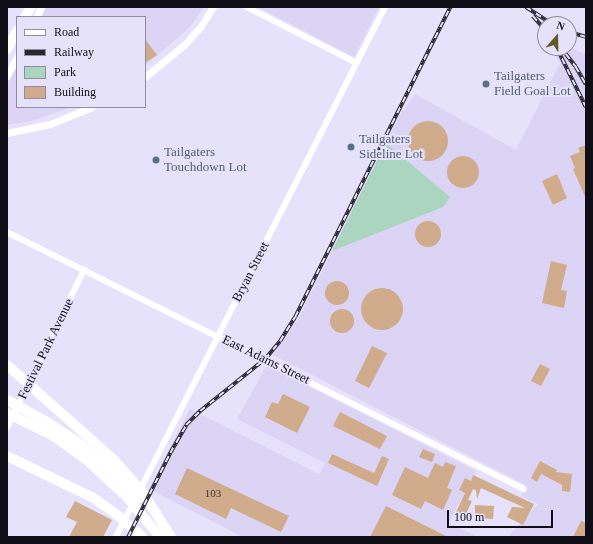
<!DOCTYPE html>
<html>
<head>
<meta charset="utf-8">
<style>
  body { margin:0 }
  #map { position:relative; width:593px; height:544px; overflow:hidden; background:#e7e2fb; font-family:"Times New Roman",serif }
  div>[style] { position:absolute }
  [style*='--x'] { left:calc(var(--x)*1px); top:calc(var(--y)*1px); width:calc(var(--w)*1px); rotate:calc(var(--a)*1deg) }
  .built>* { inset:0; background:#dbd4f4 }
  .green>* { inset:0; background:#aad5be }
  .building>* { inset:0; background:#d0ab8c }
  .round { border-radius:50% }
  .minor>* { height:5.5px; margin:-2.75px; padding:0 2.75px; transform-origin:2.75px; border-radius:2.75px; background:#fff }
  .tertiary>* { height:7px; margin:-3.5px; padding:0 3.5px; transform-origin:3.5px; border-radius:3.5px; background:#fff }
  .motorway>* { height:10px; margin:-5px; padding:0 5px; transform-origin:5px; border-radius:5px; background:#fff }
  .rail>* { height:3.5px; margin-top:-1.75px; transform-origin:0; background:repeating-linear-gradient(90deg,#e7e2fb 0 6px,#282630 0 12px); box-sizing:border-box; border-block:1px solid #282630 }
  .dots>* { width:11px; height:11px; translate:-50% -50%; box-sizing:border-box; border:2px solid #e7e2fb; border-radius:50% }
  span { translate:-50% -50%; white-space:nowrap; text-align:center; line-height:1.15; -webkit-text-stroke:4px #e7e2fb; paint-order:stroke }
  .number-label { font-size:11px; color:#3f3433 }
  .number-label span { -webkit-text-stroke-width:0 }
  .service-label { font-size:13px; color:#4e5e75 }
  .left { translate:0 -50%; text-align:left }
  .street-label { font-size:13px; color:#0f0d15 }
  .frame { position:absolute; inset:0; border:8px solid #0f0d15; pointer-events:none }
  .legend { position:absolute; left:16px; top:16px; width:130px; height:92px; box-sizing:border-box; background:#e7e2fb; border:1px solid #918d9f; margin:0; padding:5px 7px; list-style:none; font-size:12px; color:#0f0d15 }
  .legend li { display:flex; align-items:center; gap:8px; height:20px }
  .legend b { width:20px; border:1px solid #918d9f }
  .north { position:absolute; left:537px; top:16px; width:40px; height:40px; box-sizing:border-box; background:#e7e2fb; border:1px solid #918d9f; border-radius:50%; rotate:20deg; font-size:11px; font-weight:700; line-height:16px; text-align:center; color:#0f0d15 }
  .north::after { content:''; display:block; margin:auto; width:14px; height:18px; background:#625c29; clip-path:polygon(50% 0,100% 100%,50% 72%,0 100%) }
  .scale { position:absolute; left:447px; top:510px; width:106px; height:18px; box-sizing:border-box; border:2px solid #0f0d15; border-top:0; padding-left:5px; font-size:12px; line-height:14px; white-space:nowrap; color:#0f0d15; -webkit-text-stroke:3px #e7e2fb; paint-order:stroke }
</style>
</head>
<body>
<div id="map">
  <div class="built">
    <i style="clip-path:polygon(47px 7px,204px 7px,189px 28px,145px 66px,145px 17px,42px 17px)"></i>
    <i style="clip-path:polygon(258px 7px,379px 7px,354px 57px)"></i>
    <i style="clip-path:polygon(570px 47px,586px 55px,586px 537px,508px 537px,538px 504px,521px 496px,526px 485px,273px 355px,298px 319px,398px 118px,415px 94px,516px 150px,560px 63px,556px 57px)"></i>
    <i style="clip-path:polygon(17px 65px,17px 107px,72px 107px,32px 121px,7px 125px,7px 84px)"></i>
    <i style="clip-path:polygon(267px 365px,476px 471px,449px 523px,478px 537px,243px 537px,149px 489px,190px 409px,319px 474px,325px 463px,237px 419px)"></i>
  </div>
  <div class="green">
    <i style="clip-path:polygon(386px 143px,450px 197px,443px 207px,332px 251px)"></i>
  </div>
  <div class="building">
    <i style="clip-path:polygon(145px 39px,157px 55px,145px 63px)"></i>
    <i class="round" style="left:408px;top:121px;width:40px;height:40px"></i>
    <i style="clip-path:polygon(586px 145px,586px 199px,573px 169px,575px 168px,570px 156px,580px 152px,578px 148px)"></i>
    <i class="round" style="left:447px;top:156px;width:32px;height:32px"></i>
    <i style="clip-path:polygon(557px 174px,567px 198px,553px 205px,542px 181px)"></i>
    <i class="round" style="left:415px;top:221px;width:26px;height:26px"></i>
    <i style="clip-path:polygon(551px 261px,567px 265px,561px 290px,567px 291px,564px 308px,542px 303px)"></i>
    <i class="round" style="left:325px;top:281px;width:24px;height:24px"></i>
    <i class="round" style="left:361px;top:288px;width:42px;height:42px"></i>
    <i class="round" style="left:330px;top:309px;width:24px;height:24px"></i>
    <i style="clip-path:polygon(372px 346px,387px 353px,369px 388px,355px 381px)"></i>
    <i style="clip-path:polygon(540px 364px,550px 369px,541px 386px,531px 381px)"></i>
    <i style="clip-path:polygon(283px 394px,310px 407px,297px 433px,265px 417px,272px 402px,278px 404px)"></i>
    <i style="clip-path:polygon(340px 412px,387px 436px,380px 449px,333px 426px)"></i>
    <i style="clip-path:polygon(423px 449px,435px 454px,432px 462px,419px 457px)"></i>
    <i style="clip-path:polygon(332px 454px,374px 473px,382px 456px,389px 459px,377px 486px,328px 463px)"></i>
    <i style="clip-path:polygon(540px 461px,557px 470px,556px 472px,572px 474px,570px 492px,562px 491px,562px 485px,541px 474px,537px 482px,531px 478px)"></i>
    <i style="clip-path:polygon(445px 462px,456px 466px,447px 488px,452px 490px,443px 510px,425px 501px,421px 509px,392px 495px,405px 467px,428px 478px,435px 463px,443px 467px)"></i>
    <i style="clip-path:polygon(187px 468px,289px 516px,281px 532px,231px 508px,226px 519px,175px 494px)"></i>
    <i style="clip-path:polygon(473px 475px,534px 504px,523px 525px,507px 517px,512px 507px,525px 508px,481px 488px,477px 499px,476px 490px,473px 489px,468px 500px,472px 501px,465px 516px,456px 512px,465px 493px,459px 490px,465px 478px,471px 481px)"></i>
    <i style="clip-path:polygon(75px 501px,112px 520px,103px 537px,69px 537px,77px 522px,66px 517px)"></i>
    <i style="clip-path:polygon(475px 505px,494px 506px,493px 519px,475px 518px)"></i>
    <i style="clip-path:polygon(386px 506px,448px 537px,370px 537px)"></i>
    <i style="clip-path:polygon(581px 521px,586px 523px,586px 537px,573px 537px)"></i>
  </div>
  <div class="minor">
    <i style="--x:247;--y:7;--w:123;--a:27"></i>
    <i style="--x:7;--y:232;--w:577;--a:26.43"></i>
    <i style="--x:7;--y:428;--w:176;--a:-64"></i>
    <i style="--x:140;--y:490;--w:542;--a:-63.1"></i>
    <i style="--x:116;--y:537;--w:38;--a:-63"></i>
  </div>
  <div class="tertiary">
    <i style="--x:36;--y:17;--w:11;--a:-63"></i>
    <i style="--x:7;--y:76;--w:22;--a:-63"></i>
    <i style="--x:145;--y:77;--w:50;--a:-39.4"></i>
    <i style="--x:184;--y:45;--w:25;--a:-48"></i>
    <i style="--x:201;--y:26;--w:22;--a:-58"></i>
    <i style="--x:7;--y:133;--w:44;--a:-11.8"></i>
    <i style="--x:50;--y:124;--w:45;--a:-22"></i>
  </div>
  <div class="motorway">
    <i style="--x:25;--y:17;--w:12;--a:-59"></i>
    <i style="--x:7;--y:49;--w:21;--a:-61"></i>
    <i style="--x:7;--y:365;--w:144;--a:41.6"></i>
    <i style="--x:115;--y:461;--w:43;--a:48.8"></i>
    <i style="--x:143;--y:493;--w:52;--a:57.5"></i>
    <i style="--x:7;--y:400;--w:46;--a:28.8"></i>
    <i style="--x:47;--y:422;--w:38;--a:33"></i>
    <i style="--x:79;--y:443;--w:38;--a:40"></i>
    <i style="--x:108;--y:467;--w:44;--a:45"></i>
    <i style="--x:7;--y:413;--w:50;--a:26.1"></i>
    <i style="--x:52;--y:435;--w:43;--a:35.5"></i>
    <i style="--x:87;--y:460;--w:54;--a:42.8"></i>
    <i style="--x:127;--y:497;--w:52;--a:50.5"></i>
    <i style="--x:7;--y:456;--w:94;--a:25.8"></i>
    <i style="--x:92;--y:497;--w:29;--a:35"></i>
    <i style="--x:116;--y:514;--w:35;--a:41"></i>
  </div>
  <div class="rail">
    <i style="--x:526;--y:7;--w:31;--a:33"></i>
    <i style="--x:533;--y:16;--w:18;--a:49"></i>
    <i style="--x:569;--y:32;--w:18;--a:16"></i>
    <i style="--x:557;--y:48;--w:66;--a:63.8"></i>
    <i style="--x:566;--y:54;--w:16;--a:52"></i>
    <i style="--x:576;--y:67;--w:20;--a:60"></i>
    <i style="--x:128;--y:537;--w:94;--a:-63.4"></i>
    <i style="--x:170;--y:453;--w:32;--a:-60"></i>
    <i style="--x:186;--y:425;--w:20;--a:-45"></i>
    <i style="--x:200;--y:411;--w:83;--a:-38.7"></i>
    <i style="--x:265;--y:359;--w:23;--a:-50"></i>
    <i style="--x:280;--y:341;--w:28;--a:-58"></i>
    <i style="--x:295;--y:317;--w:347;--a:-63.4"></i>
  </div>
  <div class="dots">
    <i style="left:486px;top:84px;background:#5c6f8a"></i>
    <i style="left:351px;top:147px;background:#5c6f8a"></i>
    <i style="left:156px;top:160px;background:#5c6f8a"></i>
  </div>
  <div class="number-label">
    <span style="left:213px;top:493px">103</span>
  </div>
  <div class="service-label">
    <span class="left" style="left:494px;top:84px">Tailgaters<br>Field Goal Lot</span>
    <span class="left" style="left:359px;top:147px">Tailgaters<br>Sideline Lot</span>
    <span class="left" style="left:164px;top:160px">Tailgaters<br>Touchdown Lot</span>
  </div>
  <div class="street-label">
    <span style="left:251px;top:272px;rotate:-63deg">Bryan Street</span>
    <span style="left:46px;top:349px;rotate:-64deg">Festival Park Avenue</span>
    <span style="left:266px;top:360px;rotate:26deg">East Adams Street</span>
  </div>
  <div class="frame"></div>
  <ul class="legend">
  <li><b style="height:5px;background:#fff"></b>Road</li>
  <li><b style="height:5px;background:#282630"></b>Railway</li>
  <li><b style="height:11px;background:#aad5be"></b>Park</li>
  <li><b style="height:11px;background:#d0ab8c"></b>Building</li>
  </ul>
  <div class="north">N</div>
  <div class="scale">100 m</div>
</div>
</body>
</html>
